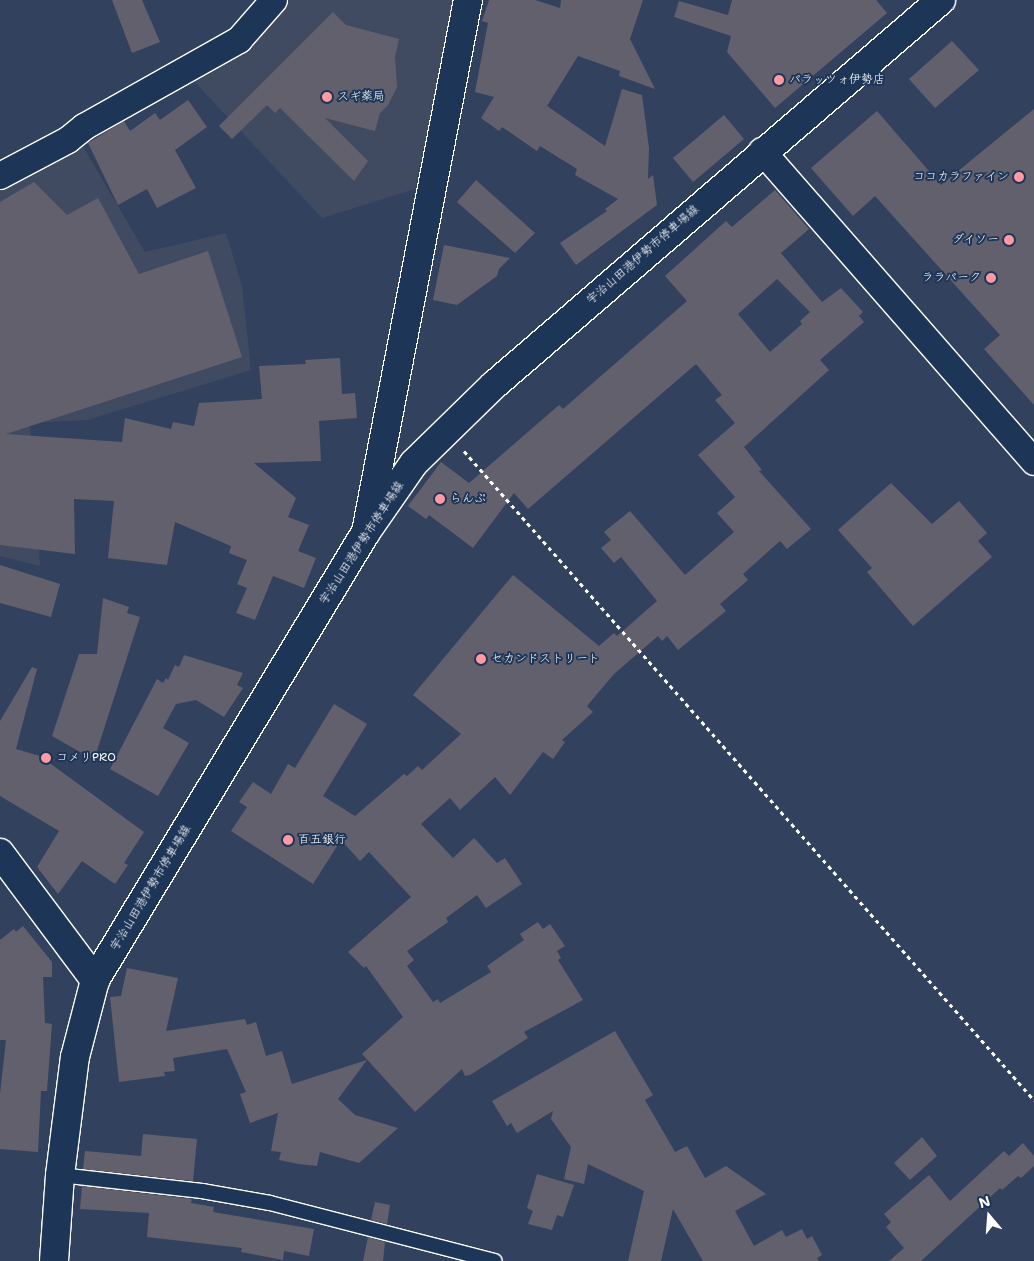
<!DOCTYPE html>
<html>
<head>
<meta charset="utf-8">
<style>
  body { margin:0 }
  #map { position:relative; width:1034px; height:1261px; overflow:hidden; background:#32425e; font-family:"Shantell Sans","Klee One",sans-serif }
  div>[style] { position:absolute }
  [style*='--x'] { left:calc(var(--x)*1px); top:calc(var(--y)*1px); width:calc(var(--w)*1px); rotate:calc(var(--a)*1deg) }
  .built>* { inset:0; background:#404b62 }
  .building>* { inset:0; background:#62606d }
  .path>* { height:3px; margin-top:-1.5px; transform-origin:0; background:repeating-linear-gradient(90deg,#fff 0 4px,transparent 0 8px) }
  .roads { filter:drop-shadow(1px 0 #fff) drop-shadow(-1px 0 #fff) drop-shadow(0 1px #fff) drop-shadow(0 -1px #fff) }
  .service>* { height:14px; margin:-7px; padding:0 7px; transform-origin:7px; border-radius:7px; background:#1d3557 }
  .minor>* { height:26px; margin:-13px; padding:0 13px; transform-origin:13px; border-radius:13px; background:#1d3557 }
  .tertiary>* { height:28px; margin:-14px; padding:0 14px; transform-origin:14px; border-radius:14px; background:#1d3557 }
  .secondary>* { height:28px; margin:-14px; padding:0 14px; transform-origin:14px; border-radius:14px; background:#1d3557 }
  .dots>* { width:14px; height:14px; translate:-50% -50%; box-sizing:border-box; border:2px solid #1d3557; border-radius:50% }
  span { translate:-50% -50%; white-space:nowrap; text-align:center; line-height:1.15; -webkit-text-stroke:4px #1d3557; paint-order:stroke }
  .poi-label { font-size:12px; color:#fff }
  .left { translate:0 -50%; text-align:left }
  .right { translate:-100% -50%; text-align:right }
  .street-label { font-size:12px; color:#fff }
  .north { position:absolute; left:964px; top:1191px; width:50px; height:50px; -webkit-text-stroke:4px #1d3557; paint-order:stroke; rotate:342deg; font-size:14px; font-weight:700; line-height:20px; text-align:center; color:#fff }
  .north::after { content:''; display:block; margin:auto; width:18px; height:22px; background:#fff; clip-path:polygon(50% 0,100% 100%,50% 72%,0 100%) }
</style>
</head>
<body>
<div id="map">
  <div class="built">
    <i style="clip-path:polygon(289px 0,455px 0,415px 189px,322px 218px,191px 78px,243px 53px)"></i>
    <i style="clip-path:polygon(82px 145px,145px 252px,226px 233px,242px 286px,251px 370px,87px 420px,30px 423px,40px 566px,0 556px,0 189px)"></i>
  </div>
  <div class="building">
    <i style="clip-path:polygon(112px 0,142px 0,160px 42px,132px 53px)"></i>
    <i style="clip-path:polygon(489px 0,535px 0,560px 8px,561px 0,643px 0,630px 39px,655px 89px,619px 76px,620px 71px,578px 56px,547px 106px,605px 146px,622px 89px,642px 95px,649px 148px,648px 179px,653px 175px,657px 205px,576px 265px,560px 243px,607px 211px,605px 209px,618px 199px,575px 175px,577px 169px,540px 146px,537px 151px,502px 127px,499px 131px,481px 118px,494px 97px,475px 92px,488px 23px,482px 21px)"></i>
    <i style="clip-path:polygon(732px 0,876px 0,887px 13px,775px 108px,727px 52px,731px 36px,674px 17px,679px 1px,728px 15px)"></i>
    <i style="clip-path:polygon(333px 12px,346px 25px,399px 39px,395px 57px,397px 87px,388px 105px,380px 113px,375px 131px,325px 118px,368px 161px,354px 181px,280px 108px,275px 113px,267px 105px,232px 139px,219px 126px)"></i>
    <i style="clip-path:polygon(952px 41px,979px 70px,935px 108px,909px 79px)"></i>
    <i style="clip-path:polygon(188px 100px,207px 127px,175px 150px,196px 188px,157px 208px,147px 189px,118px 205px,88px 143px,124px 121px,130px 131px,155px 113px,160px 120px)"></i>
    <i style="clip-path:polygon(1034px 109px,1034px 405px,984px 349px,1000px 335px,875px 196px,853px 216px,811px 168px,877px 111px,941px 185px)"></i>
    <i style="clip-path:polygon(724px 115px,744px 139px,693px 182px,673px 158px)"></i>
    <i style="clip-path:polygon(476px 180px,535px 233px,515px 253px,457px 202px)"></i>
    <i style="clip-path:polygon(34px 182px,67px 215px,98px 198px,139px 274px,208px 251px,242px 357px,6px 434px,122px 442px,125px 418px,171px 429px,173px 422px,194px 426px,199px 403px,262px 399px,259px 366px,306px 364px,305px 360px,340px 358px,342px 394px,355px 393px,357px 418px,319px 421px,321px 461px,254px 463px,296px 498px,288px 517px,309px 525px,298px 551px,316px 558px,304px 588px,273px 576px,255px 620px,236px 613px,247px 588px,237px 584px,247px 560px,229px 553px,231px 546px,175px 522px,167px 565px,108px 558px,114px 501px,74px 499px,75px 554px,0 545px,0 202px)"></i>
    <i style="clip-path:polygon(evenodd,775px 190px,809px 229px,781px 253px,822px 302px,841px 288px,863px 312px,859px 316px,864px 322px,820px 360px,829px 370px,744px 447px,762px 470px,759px 471px,811px 529px,787px 549px,780px 541px,743px 574px,748px 580px,720px 604px,726px 611px,678px 650px,667px 636px,662px 641px,658px 636px,614px 674px,587px 706px,593px 712px,562px 740px,565px 742px,553px 759px,543px 752px,510px 795px,495px 777px,460px 810px,450px 798px,421px 824px,453px 858px,474px 838px,497px 863px,505px 858px,522px 884px,486px 908px,477px 895px,446px 918px,448px 922px,407px 951px,414px 960px,407px 966px,433px 1002px,438px 999px,440px 1003px,491px 972px,487px 966px,524px 940px,520px 934px,538px 922px,543px 929px,550px 924px,565px 946px,557px 951px,561px 958px,558px 960px,583px 1000px,524px 1032px,528px 1038px,470px 1075px,465px 1076px,462px 1069px,415px 1112px,362px 1054px,403px 1017px,366px 966px,364px 968px,348px 952px,411px 897px,369px 852px,360px 861px,341px 840px,313px 884px,231px 831px,247px 807px,239px 802px,253px 782px,271px 794px,288px 764px,295px 768px,334px 704px,367px 724px,323px 796px,355px 816px,404px 774px,407px 776px,418px 766px,422px 770px,461px 734px,413px 695px,513px 575px,599px 646px,614px 633px,617px 636px,657px 601px,621px 557px,614px 563px,601px 548px,611px 540px,604px 532px,630px 511px,685px 575px,734px 532px,717px 513px,735px 497px,698px 455px,735px 423px,715px 400px,722px 395px,696px 364px,528px 509px,514px 493px,473px 548px,429px 515px,426px 519px,408px 506px,441px 462px,469px 483px,559px 405px,563px 409px,687px 301px,665px 276px,726px 221px,732px 227px,775px 190px,777px 279px,810px 312px,800px 321px,802px 324px,770px 352px,738px 314px,777px 279px)"></i>
    <i style="clip-path:polygon(444px 245px,510px 258px,499px 269px,497px 276px,457px 305px,433px 300px)"></i>
    <i style="clip-path:polygon(891px 483px,932px 524px,959px 501px,987px 533px,978px 541px,992px 557px,913px 626px,867px 572px,872px 568px,838px 530px)"></i>
    <i style="clip-path:polygon(0 565px,60px 584px,51px 617px,0 603px)"></i>
    <i style="clip-path:polygon(103px 598px,129px 607px,127px 613px,140px 617px,94px 760px,52px 736px,79px 654px,97px 654px)"></i>
    <i style="clip-path:polygon(184px 655px,243px 673px,237px 685px,243px 688px,224px 717px,196px 700px,176px 704px,163px 728px,189px 743px,158px 796px,110px 769px,157px 679px,163px 683px,166px 678px,168px 680px,175px 665px,179px 667px)"></i>
    <i style="clip-path:polygon(32px 667px,37px 669px,16px 749px,40px 756px,144px 832px,124px 863px,128px 865px,115px 884px,82px 861px,58px 894px,37px 867px,59px 831px,0 796px,0 721px)"></i>
    <i style="clip-path:polygon(23px 926px,52px 962px,52px 977px,43px 977px,45px 1023px,52px 1024px,47px 1091px,41px 1091px,38px 1152px,0 1149px,0 1094px,6px 1040px,0 1040px,0 940px,14px 929px,16px 932px)"></i>
    <i style="clip-path:polygon(127px 968px,178px 978px,166px 1031px,245px 1019px,247px 1025px,256px 1022px,266px 1056px,282px 1051px,292px 1084px,367px 1060px,338px 1099px,355px 1115px,398px 1128px,359px 1163px,320px 1152px,317px 1166px,298px 1164px,279px 1160px,281px 1152px,271px 1151px,278px 1113px,250px 1123px,240px 1094px,246px 1092px,227px 1049px,173px 1058px,175px 1071px,164px 1072px,165px 1076px,119px 1082px,110px 997px,121px 996px)"></i>
    <i style="clip-path:polygon(615px 1031px,653px 1095px,645px 1100px,675px 1152px,687px 1146px,705px 1178px,726px 1166px,766px 1194px,735px 1211px,754px 1246px,782px 1230px,786px 1237px,802px 1229px,807px 1239px,812px 1236px,822px 1255px,817px 1258px,819px 1261px,703px 1261px,673px 1209px,661px 1261px,628px 1261px,644px 1191px,588px 1164px,584px 1184px,564px 1179px,571px 1147px,551px 1119px,553px 1111px,517px 1133px,511px 1123px,507px 1126px,492px 1101px)"></i>
    <i style="clip-path:polygon(143px 1134px,197px 1139px,193px 1181px,83px 1169px,85px 1151px,141px 1156px)"></i>
    <i style="clip-path:polygon(922px 1137px,937px 1156px,910px 1180px,894px 1163px)"></i>
    <i style="clip-path:polygon(1023px 1143px,1034px 1156px,1034px 1166px,1021px 1178px,1018px 1176px,1002px 1190px,1000px 1188px,921px 1261px,889px 1261px,904px 1248px,886px 1227px,891px 1222px,884px 1214px,929px 1175px,950px 1201px,1004px 1151px,1009px 1156px)"></i>
    <i style="clip-path:polygon(537px 1174px,574px 1185px,563px 1217px,557px 1215px,552px 1230px,528px 1224px,533px 1211px,527px 1208px)"></i>
    <i style="clip-path:polygon(82px 1186px,192px 1199px,191px 1203px,214px 1207px,213px 1212px,314px 1229px,309px 1256px,284px 1251px,283px 1260px,241px 1252px,242px 1248px,147px 1237px,149px 1213px,80px 1209px)"></i>
    <i style="clip-path:polygon(375px 1202px,390px 1205px,387px 1224px,371px 1220px)"></i>
    <i style="clip-path:polygon(368px 1237px,385px 1242px,383px 1261px,363px 1261px)"></i>
  </div>
  <div class="path">
    <i style="--x:464;--y:451;--w:864;--a:48.71"></i>
  </div>
  <div class="roads">
    <div class="service">
      <i style="--x:60;--y:1175;--w:143;--a:6.4"></i>
      <i style="--x:202;--y:1191;--w:69;--a:10"></i>
      <i style="--x:270;--y:1203;--w:232;--a:14.5"></i>
    </div>
    <div class="minor">
      <i style="--x:762;--y:151;--w:413;--a:48.8"></i>
      <i style="--x:0;--y:176;--w:77;--a:-27.9"></i>
      <i style="--x:68;--y:140;--w:21;--a:-39"></i>
      <i style="--x:84;--y:127;--w:178;--a:-29.3"></i>
      <i style="--x:239;--y:40;--w:53;--a:-48.8"></i>
    </div>
    <div class="tertiary">
      <i style="--x:366;--y:532;--w:542;--a:-79.15"></i>
      <i style="--x:0;--y:853;--w:159;--a:53.2"></i>
    </div>
    <div class="secondary">
      <i style="--x:54;--y:1261;--w:86;--a:-86"></i>
      <i style="--x:60;--y:1175;--w:119;--a:-82.8"></i>
      <i style="--x:75;--y:1057;--w:80;--a:-75.4"></i>
      <i style="--x:95;--y:980;--w:524;--a:-58.83"></i>
      <i style="--x:366;--y:532;--w:84;--a:-55.2"></i>
      <i style="--x:414;--y:463;--w:112;--a:-44.3"></i>
      <i style="--x:494;--y:385;--w:590;--a:-40.74"></i>
    </div>
  </div>
  <div class="dots">
    <i style="left:779px;top:80px;background:#ff9aa2"></i>
    <i style="left:327px;top:97px;background:#ff9aa2"></i>
    <i style="left:1019px;top:177px;background:#ff9aa2"></i>
    <i style="left:1009px;top:240px;background:#ff9aa2"></i>
    <i style="left:991px;top:278px;background:#ff9aa2"></i>
    <i style="left:440px;top:499px;background:#ff9aa2"></i>
    <i style="left:481px;top:659px;background:#ff9aa2"></i>
    <i style="left:46px;top:758px;background:#ff9aa2"></i>
    <i style="left:288px;top:840px;background:#ff9aa2"></i>
  </div>
  <div class="poi-label">
    <span class="left" style="left:789px;top:80px">パラッツォ伊勢店</span>
    <span class="left" style="left:337px;top:97px">スギ薬局</span>
    <span class="right" style="left:1009px;top:177px">ココカラファイン</span>
    <span class="right" style="left:999px;top:240px">ダイソー</span>
    <span class="right" style="left:981px;top:278px">ララパーク</span>
    <span class="left" style="left:450px;top:499px">らんぷ</span>
    <span class="left" style="left:491px;top:659px">セカンドストリート</span>
    <span class="left" style="left:56px;top:758px">コメリPRO</span>
    <span class="left" style="left:298px;top:840px">百五銀行</span>
  </div>
  <div class="street-label">
    <span style="left:643px;top:255px;rotate:-41deg">宇治山田港伊勢市停車場線</span>
    <span style="left:362px;top:543px;rotate:-57deg">宇治山田港伊勢市停車場線</span>
    <span style="left:151px;top:888px;rotate:-59deg">宇治山田港伊勢市停車場線</span>
  </div>
  <div class="north">N</div>
</div>
</body>
</html>
